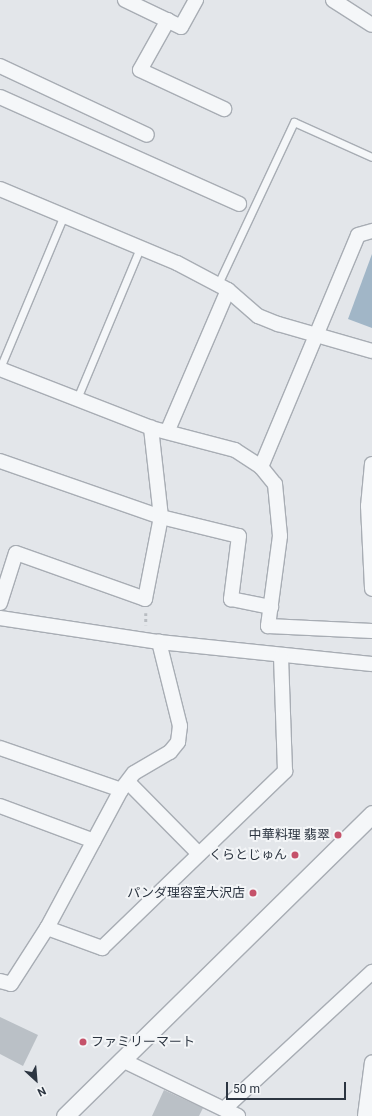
<!DOCTYPE html>
<html>
<head>
<meta charset="utf-8">
<style>
  body { margin:0 }
  #map { position:relative; width:372px; height:1116px; overflow:hidden; background:#e3e6ea; font-family:Roboto,"Noto Sans JP",sans-serif }
  div>[style] { position:absolute }
  [style*='--x'] { left:calc(var(--x)*1px); top:calc(var(--y)*1px); width:calc(var(--w)*1px); rotate:calc(var(--a)*1deg) }
  .water>* { inset:0; background:#a1b6c7 }
  .building>* { inset:0; background:#bac0c6 }
  .path>* { height:2.5px; margin-top:-1.25px; transform-origin:0; background:repeating-linear-gradient(90deg,#b9bdc2 0 3px,transparent 0 6px) }
  .roads { filter:drop-shadow(1px 0 #a8adb4) drop-shadow(-1px 0 #a8adb4) drop-shadow(0 1px #a8adb4) drop-shadow(0 -1px #a8adb4) }
  .service>* { height:7px; margin:-3.5px; padding:0 3.5px; transform-origin:3.5px; border-radius:3.5px; background:#f5f7f9 }
  .minor>* { height:14px; margin:-7px; padding:0 7px; transform-origin:7px; border-radius:7px; background:#f5f7f9 }
  .tertiary>* { height:17px; margin:-8.5px; padding:0 8.5px; transform-origin:8.5px; border-radius:8.5px; background:#f5f7f9 }
  .dots>* { width:11px; height:11px; translate:-50% -50%; box-sizing:border-box; border:2px solid #f3f5f7; border-radius:50% }
  span { translate:-50% -50%; white-space:nowrap; text-align:center; line-height:1.15; -webkit-text-stroke:4px #f3f5f7; paint-order:stroke }
  .poi-label { font-size:13px; color:#2c3541 }
  .right { translate:-100% -50%; text-align:right }
  .left { translate:0 -50%; text-align:left }
  .north { position:absolute; left:16px; top:1060px; width:40px; height:40px; -webkit-text-stroke:3px #f3f5f7; paint-order:stroke; rotate:154deg; font-size:11px; font-weight:700; line-height:16px; text-align:center; color:#2c3541 }
  .north::after { content:''; display:block; margin:auto; width:14px; height:18px; background:#2c3541; clip-path:polygon(50% 0,100% 100%,50% 72%,0 100%) }
  .scale { position:absolute; left:226px; top:1082px; width:120px; height:18px; box-sizing:border-box; border:2px solid #2c3541; border-top:0; padding-left:5px; font-size:12px; line-height:14px; white-space:nowrap; color:#2c3541; -webkit-text-stroke:3px #f3f5f7; paint-order:stroke }
</style>
</head>
<body>
<div id="map">
  <div class="water">
    <i style="clip-path:polygon(372px 254px,372px 328px,348px 319px)"></i>
  </div>
  <div class="building">
    <i style="clip-path:polygon(0 1017px,38px 1035px,23px 1066px,0 1054px)"></i>
    <i style="clip-path:polygon(164px 1090px,203px 1108px,199px 1116px,152px 1116px)"></i>
  </div>
  <div class="path">
    <i style="--x:146;--y:613;--w:12;--a:90"></i>
  </div>
  <div class="roads">
    <div class="service">
      <i style="--x:218;--y:284;--w:179;--a:-64.9"></i>
      <i style="--x:294;--y:122;--w:85;--a:24.2"></i>
      <i style="--x:0;--y:368;--w:166;--a:-67.3"></i>
      <i style="--x:76;--y:401;--w:166;--a:-67.3"></i>
    </div>
    <div class="minor">
      <i style="--x:125;--y:0;--w:62;--a:25.7"></i>
      <i style="--x:181;--y:27;--w:31;--a:-61"></i>
      <i style="--x:333;--y:0;--w:46;--a:32.7"></i>
      <i style="--x:168;--y:20;--w:57;--a:119.2"></i>
      <i style="--x:140;--y:70;--w:93;--a:24.9"></i>
      <i style="--x:0;--y:66;--w:162;--a:25.1"></i>
      <i style="--x:0;--y:97;--w:262;--a:24.1"></i>
      <i style="--x:0;--y:189;--w:192;--a:22.7"></i>
      <i style="--x:177;--y:263;--w:58;--a:27.9"></i>
      <i style="--x:228;--y:290;--w:40;--a:41"></i>
      <i style="--x:258;--y:316;--w:22;--a:22"></i>
      <i style="--x:278;--y:324;--w:98;--a:16"></i>
      <i style="--x:0;--y:369;--w:162;--a:21.3"></i>
      <i style="--x:151;--y:428;--w:87;--a:14.7"></i>
      <i style="--x:235;--y:450;--w:31;--a:33"></i>
      <i style="--x:261;--y:467;--w:22;--a:51"></i>
      <i style="--x:275;--y:484;--w:52;--a:84.5"></i>
      <i style="--x:280;--y:536;--w:91;--a:97.6"></i>
      <i style="--x:268;--y:626;--w:104;--a:2.8"></i>
      <i style="--x:168;--y:430;--w:152;--a:-66.8"></i>
      <i style="--x:0;--y:461;--w:170;--a:19.2"></i>
      <i style="--x:161;--y:517;--w:80;--a:13.7"></i>
      <i style="--x:239;--y:536;--w:64;--a:97.2"></i>
      <i style="--x:231;--y:599;--w:41;--a:11.3"></i>
      <i style="--x:372;--y:464;--w:42;--a:95.4"></i>
      <i style="--x:368;--y:506;--w:83;--a:87.2"></i>
      <i style="--x:261;--y:467;--w:251;--a:-67.3"></i>
      <i style="--x:358;--y:235;--w:15;--a:-16"></i>
      <i style="--x:0;--y:603;--w:52;--a:-72.3"></i>
      <i style="--x:16;--y:553;--w:137;--a:19.6"></i>
      <i style="--x:145;--y:599;--w:84;--a:-79"></i>
      <i style="--x:161;--y:517;--w:90;--a:-96.4"></i>
      <i style="--x:0;--y:618;--w:161;--a:8.6"></i>
      <i style="--x:159;--y:642;--w:214;--a:5.9"></i>
      <i style="--x:0;--y:748;--w:128;--a:19.1"></i>
      <i style="--x:128;--y:782;--w:101;--a:45.4"></i>
      <i style="--x:0;--y:806;--w:100;--a:20.4"></i>
      <i style="--x:47;--y:928;--w:59;--a:20"></i>
      <i style="--x:102;--y:948;--w:255;--a:-44"></i>
      <i style="--x:285;--y:771;--w:115;--a:-92"></i>
      <i style="--x:0;--y:981;--w:11;--a:15"></i>
      <i style="--x:11;--y:984;--w:67;--a:-57.3"></i>
      <i style="--x:47;--y:928;--w:157;--a:-61.8"></i>
      <i style="--x:121;--y:790;--w:21;--a:-53"></i>
      <i style="--x:134;--y:773;--w:42;--a:-30.3"></i>
      <i style="--x:170;--y:752;--w:13;--a:-51"></i>
      <i style="--x:178;--y:742;--w:16;--a:-83"></i>
      <i style="--x:180;--y:726;--w:87;--a:-104"></i>
      <i style="--x:122;--y:1060;--w:129;--a:25.8"></i>
      <i style="--x:224;--y:1109;--w:202;--a:-42.8"></i>
      <i style="--x:365;--y:1116;--w:54;--a:-82.6"></i>
    </div>
    <div class="tertiary">
      <i style="--x:65;--y:1116;--w:431;--a:-44.5"></i>
    </div>
  </div>
  <div class="dots">
    <i style="left:338px;top:835px;background:#c5526a"></i>
    <i style="left:295px;top:855px;background:#c5526a"></i>
    <i style="left:253px;top:893px;background:#c5526a"></i>
    <i style="left:83px;top:1042px;background:#c5526a"></i>
  </div>
  <div class="poi-label">
    <span class="right" style="left:330px;top:835px">中華料理 翡翠</span>
    <span class="right" style="left:287px;top:855px">くらとじゅん</span>
    <span class="right" style="left:245px;top:893px">パンダ理容室大沢店</span>
    <span class="left" style="left:91px;top:1042px">ファミリーマート</span>
  </div>
  <div class="north">N</div>
  <div class="scale">50 m</div>
</div>
</body>
</html>
